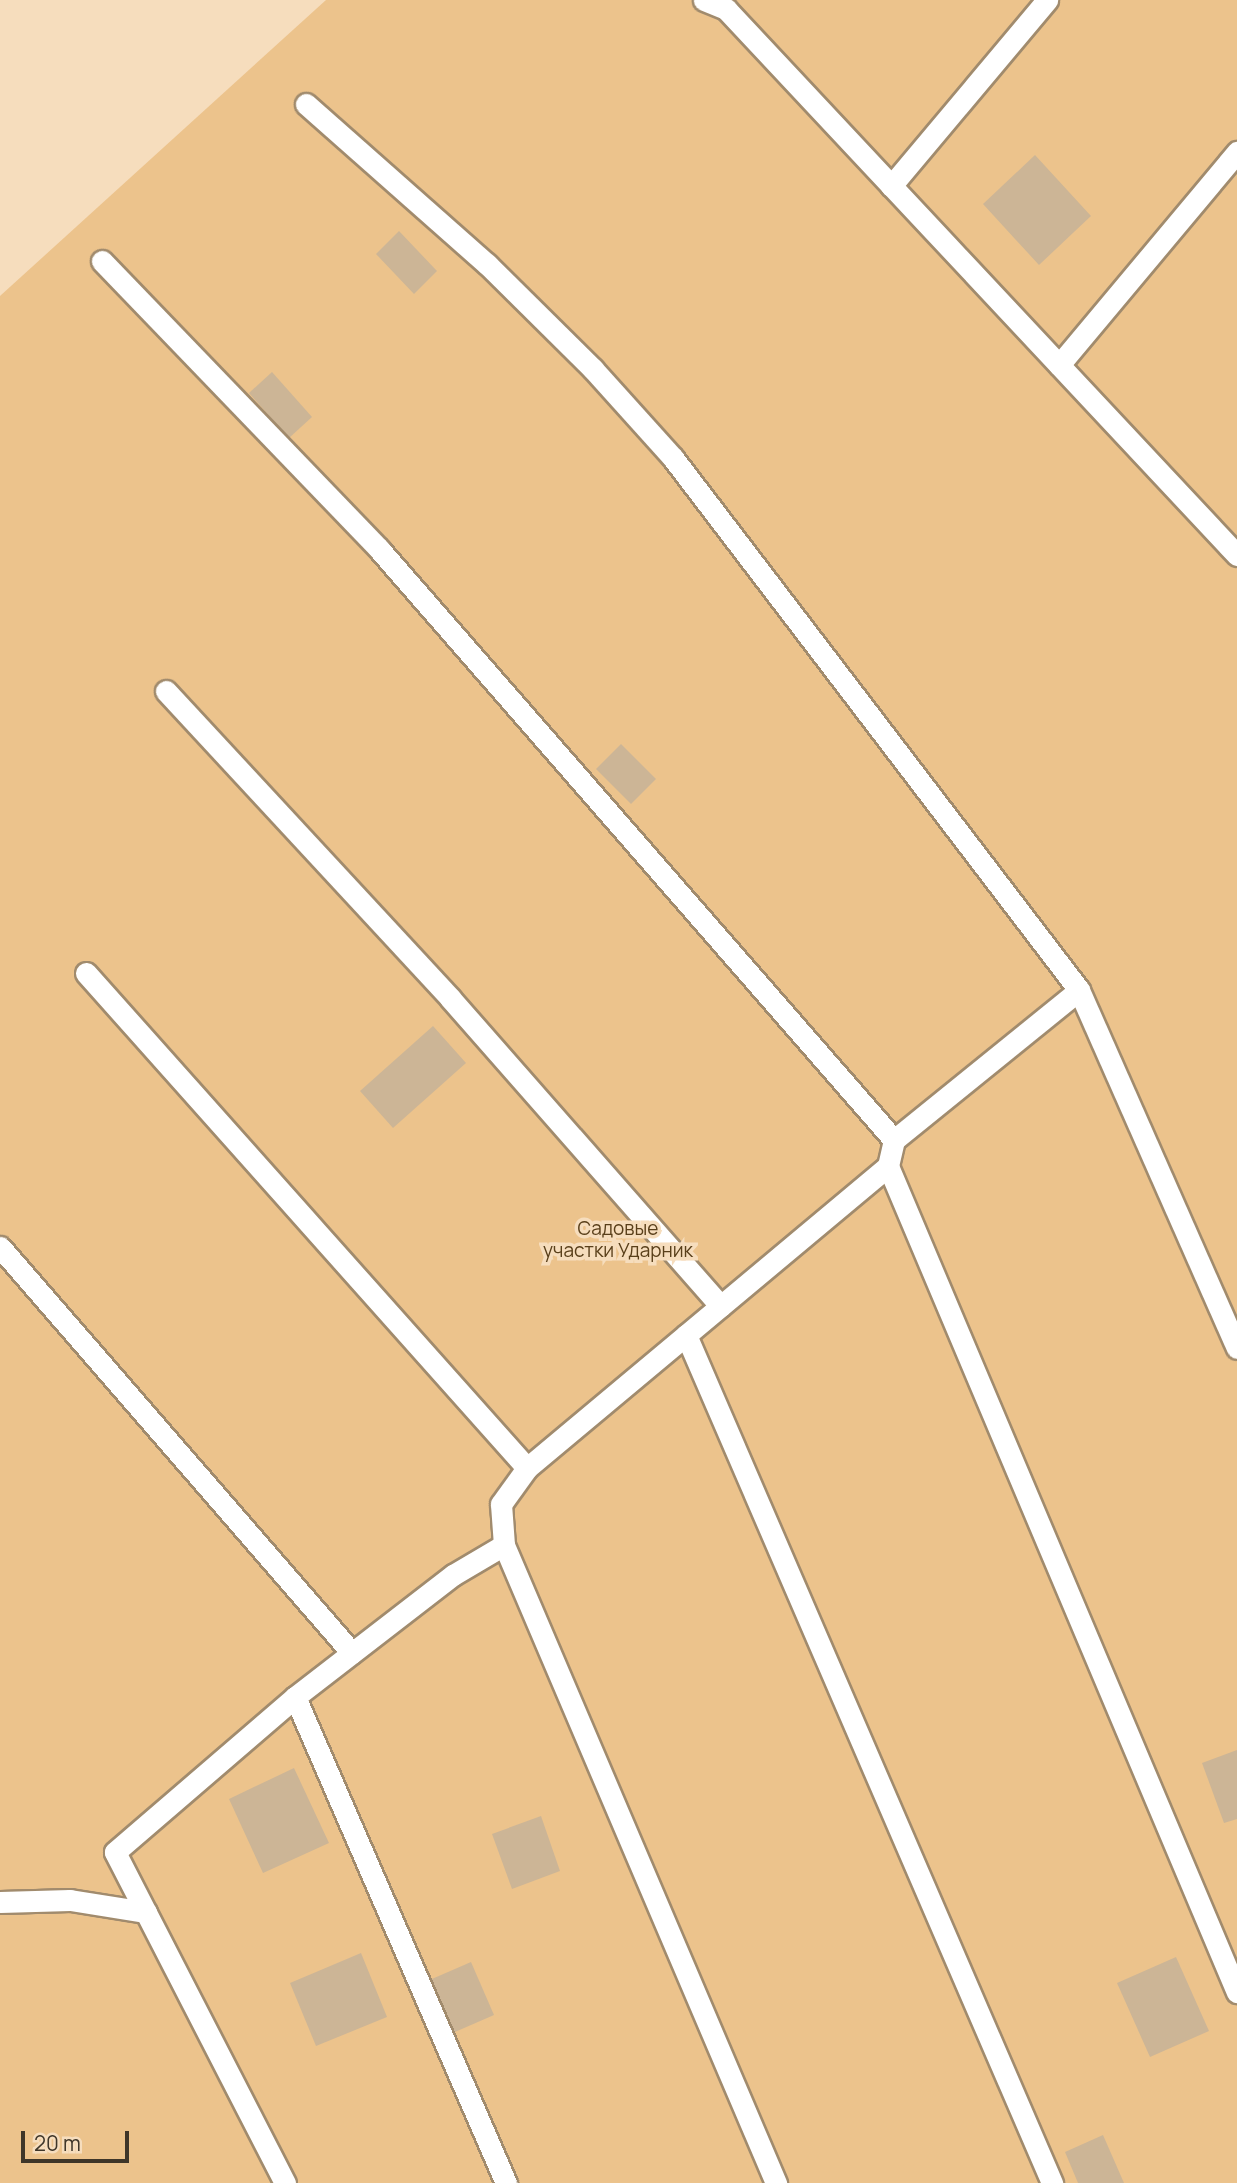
<!DOCTYPE html>
<html>
<head>
<meta charset="utf-8">
<style>
  body { margin:0 }
  #map { position:relative; width:1237px; height:2183px; overflow:hidden; background:#f6ddbd; font-family:Manrope,sans-serif }
  div>[style] { position:absolute }
  [style*='--x'] { left:calc(var(--x)*1px); top:calc(var(--y)*1px); width:calc(var(--w)*1px); rotate:calc(var(--a)*1deg) }
  .green>* { inset:0; background:#ecc38c }
  .building>* { inset:0; background:#ccb596 }
  .roads { filter:drop-shadow(2px 0 #a18b6d) drop-shadow(-2px 0 #a18b6d) drop-shadow(0 2px #a18b6d) drop-shadow(0 -2px #a18b6d) }
  .service>* { height:21px; margin:-10.5px; padding:0 10.5px; transform-origin:10.5px; border-radius:10.5px; background:#fff }
  span { translate:-50% -50%; white-space:nowrap; text-align:center; line-height:1.15; -webkit-text-stroke:7px #f6ddbd; paint-order:stroke }
  .park-label { font-size:19px; color:#593f1a }
  .scale { position:absolute; left:21px; top:2131px; width:108px; height:32px; box-sizing:border-box; border:4px solid #3f3629; border-top:0; padding-left:9px; font-size:21px; line-height:24px; white-space:nowrap; color:#3f3629; -webkit-text-stroke:5px #f6ddbd; paint-order:stroke }
</style>
</head>
<body>
<div id="map">
  <div class="green">
    <i style="clip-path:polygon(326px 0,1237px 0,1237px 2183px,0 2183px,0 296px)"></i>
  </div>
  <div class="building">
    <i style="clip-path:polygon(1035px 155px,1091px 216px,1039px 265px,983px 204px)"></i>
    <i style="clip-path:polygon(399px 231px,437px 271px,414px 294px,376px 254px)"></i>
    <i style="clip-path:polygon(272px 372px,312px 417px,289px 438px,249px 393px)"></i>
    <i style="clip-path:polygon(621px 744px,656px 779px,631px 804px,596px 769px)"></i>
    <i style="clip-path:polygon(433px 1026px,466px 1063px,393px 1128px,360px 1091px)"></i>
    <i style="clip-path:polygon(1237px 1750px,1237px 1819px,1224px 1823px,1202px 1763px)"></i>
    <i style="clip-path:polygon(294px 1768px,329px 1843px,263px 1873px,229px 1799px)"></i>
    <i style="clip-path:polygon(541px 1816px,560px 1871px,512px 1889px,492px 1834px)"></i>
    <i style="clip-path:polygon(361px 1953px,387px 2017px,316px 2046px,290px 1983px)"></i>
    <i style="clip-path:polygon(1176px 1957px,1209px 2031px,1150px 2057px,1117px 1983px)"></i>
    <i style="clip-path:polygon(471px 1962px,494px 2015px,448px 2035px,425px 1982px)"></i>
    <i style="clip-path:polygon(1103px 2135px,1124px 2183px,1078px 2183px,1065px 2152px)"></i>
  </div>
  <div class="roads">
    <div class="service">
      <i style="--x:704;--y:0;--w:24;--a:22"></i>
      <i style="--x:726;--y:9;--w:748;--a:46.9"></i>
      <i style="--x:306;--y:104;--w:242;--a:41.5"></i>
      <i style="--x:487;--y:264;--w:149;--a:44.7"></i>
      <i style="--x:593;--y:369;--w:120;--a:48"></i>
      <i style="--x:673;--y:458;--w:669;--a:52.65"></i>
      <i style="--x:1079;--y:990;--w:391;--a:66.2"></i>
      <i style="--x:891;--y:186;--w:243;--a:-50"></i>
      <i style="--x:102;--y:261;--w:400;--a:46.1"></i>
      <i style="--x:379;--y:549;--w:784;--a:48.93"></i>
      <i style="--x:1059;--y:365;--w:278;--a:-50.1"></i>
      <i style="--x:166;--y:691;--w:418;--a:47.2"></i>
      <i style="--x:450;--y:998;--w:410;--a:48.7"></i>
      <i style="--x:86;--y:973;--w:663;--a:48.3"></i>
      <i style="--x:888;--y:1166;--w:897;--a:67.1"></i>
      <i style="--x:0;--y:1247;--w:537;--a:49.07"></i>
      <i style="--x:686;--y:1335;--w:924;--a:66.65"></i>
      <i style="--x:504;--y:1545;--w:694;--a:66.91"></i>
      <i style="--x:295;--y:1697;--w:530;--a:66.53"></i>
      <i style="--x:0;--y:1902;--w:70;--a:-1.6"></i>
      <i style="--x:70;--y:1900;--w:77;--a:9"></i>
      <i style="--x:285;--y:2183;--w:372;--a:-117.2"></i>
      <i style="--x:115;--y:1852;--w:238;--a:-40.7"></i>
      <i style="--x:295;--y:1697;--w:200;--a:-37.7"></i>
      <i style="--x:453;--y:1575;--w:59;--a:-30.5"></i>
      <i style="--x:504;--y:1545;--w:41;--a:-94.2"></i>
      <i style="--x:501;--y:1504;--w:44;--a:-54.2"></i>
      <i style="--x:527;--y:1468;--w:471;--a:-39.9"></i>
      <i style="--x:888;--y:1166;--w:27;--a:-77"></i>
      <i style="--x:894;--y:1140;--w:238;--a:-39"></i>
    </div>
  </div>
  <div class="park-label">
    <span style="left:618px;top:1240px">Садовые<br>участки Ударник</span>
  </div>
  <div class="scale">20 m</div>
</div>
</body>
</html>
